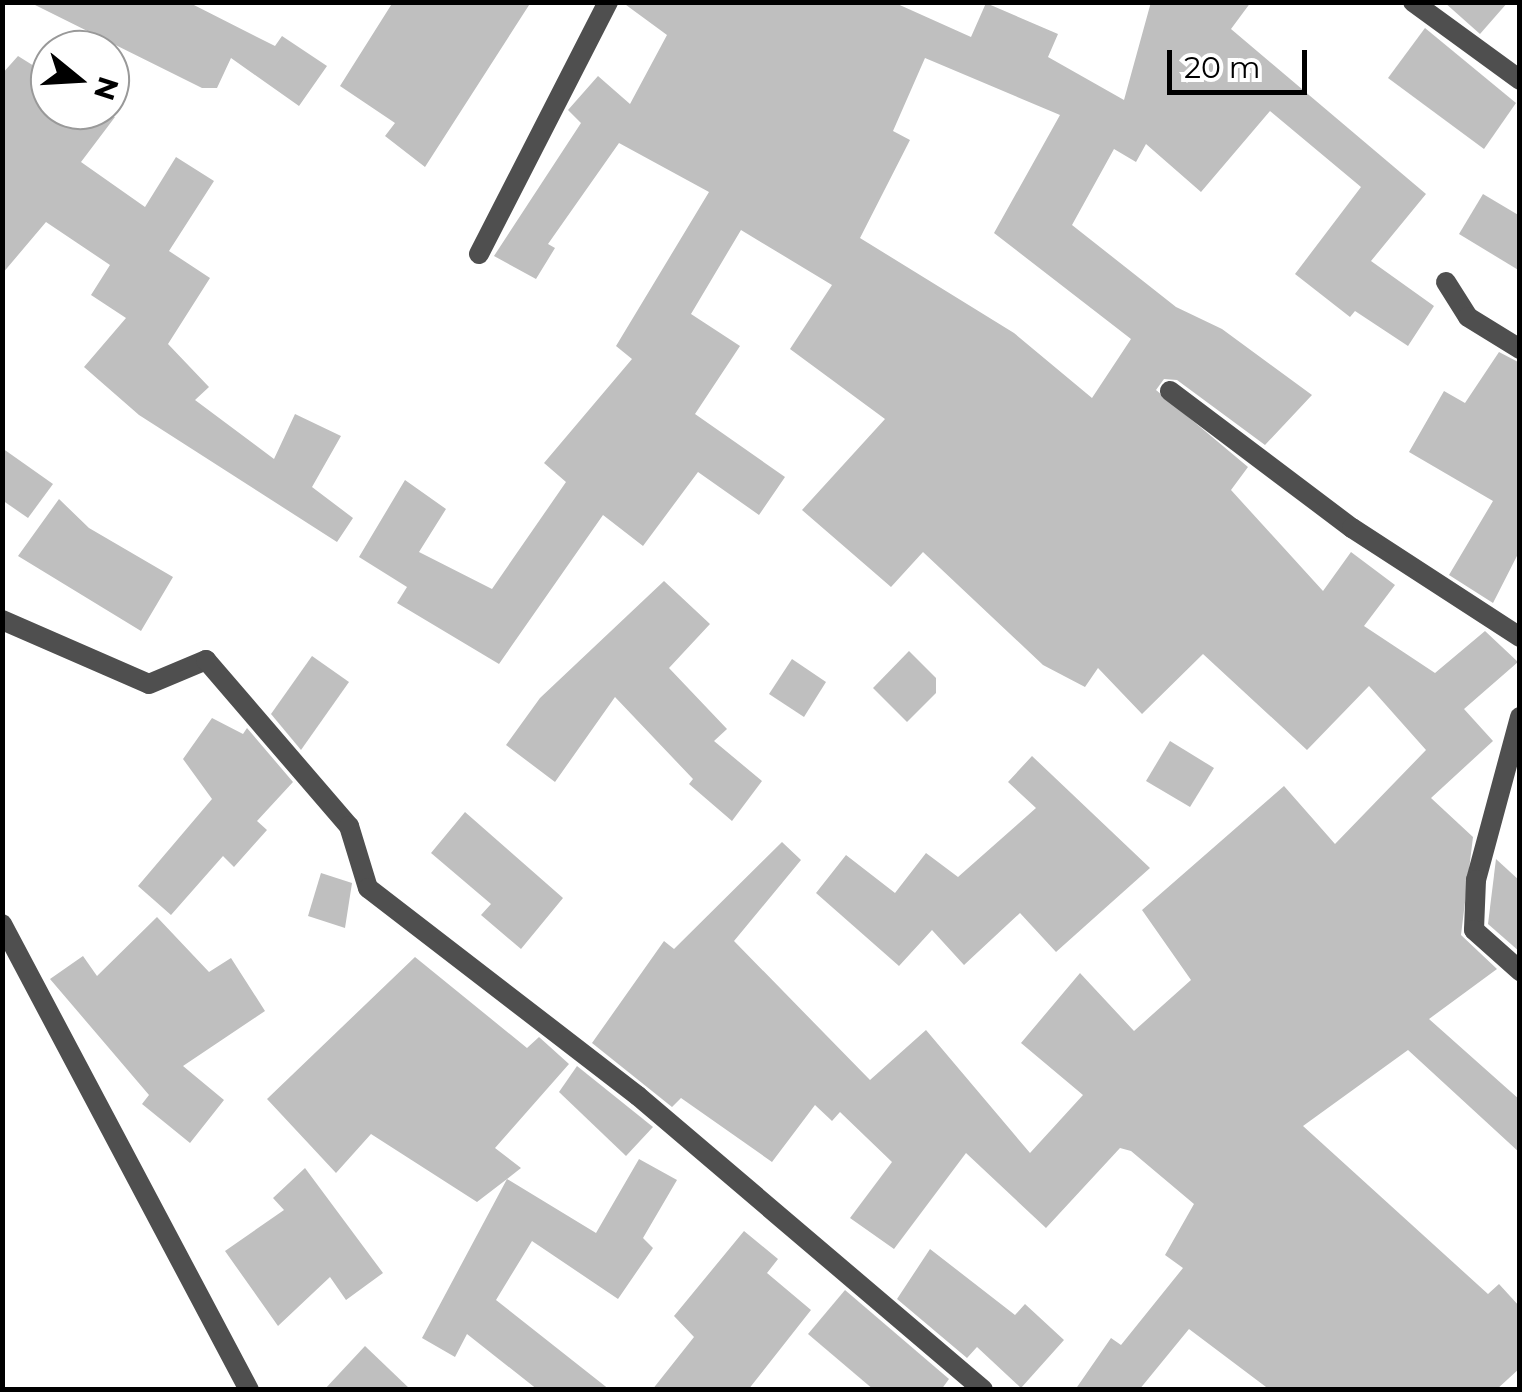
<!DOCTYPE html>
<html>
<head>
<meta charset="utf-8">
<style>
  body { margin:0 }
  #map { position:relative; width:1522px; height:1392px; overflow:hidden; background:#fff; font-family:Montserrat,sans-serif }
  div>[style] { position:absolute }
  [style*='--x'] { left:calc(var(--x)*1px); top:calc(var(--y)*1px); width:calc(var(--w)*1px); rotate:calc(var(--a)*1deg) }
  .building>* { inset:0; background:#bfbfbf }
  .minor>* { height:20px; margin:-10px; padding:0 10px; transform-origin:10px; border-radius:10px; background:#4f4f4f }
  span { translate:-50% -50%; white-space:nowrap; text-align:center; line-height:1.15; -webkit-text-stroke:8px #fff; paint-order:stroke }
  .frame { position:absolute; inset:0; border:5px solid #000; pointer-events:none }
  .north { position:absolute; left:30px; top:30px; width:100px; height:100px; box-sizing:border-box; background:#fff; border:2px solid #999; border-radius:50%; rotate:108deg; font-size:28px; font-weight:700; line-height:40px; text-align:center; color:#000 }
  .north::after { content:''; display:block; margin:auto; width:35px; height:45px; background:#000; clip-path:polygon(50% 0,100% 100%,50% 72%,0 100%) }
  .scale { position:absolute; left:1167px; top:50px; width:140px; height:45px; box-sizing:border-box; border:5px solid #000; border-top:0; padding-left:12px; font-size:30px; line-height:35px; white-space:nowrap; color:#000; -webkit-text-stroke:8px #fff; paint-order:stroke }
</style>
</head>
<body>
<div id="map">
  <div class="building">
    <i style="clip-path:polygon(29px 2px,188px 2px,275px 46px,282px 36px,327px 66px,299px 106px,231px 58px,217px 88px,202px 88px)"></i>
    <i style="clip-path:polygon(393px 2px,531px 2px,425px 167px,385px 136px,395px 123px,340px 86px)"></i>
    <i style="clip-path:polygon(evenodd,622px 2px,893px 2px,971px 37px,986px 3px,1058px 34px,1048px 57px,1124px 100px,1151px 2px,1251px 2px,1231px 29px,1426px 194px,1371px 261px,1434px 306px,1408px 346px,1355px 311px,1350px 317px,1295px 274px,1361px 187px,1270px 111px,1201px 192px,1146px 144px,1136px 162px,1114px 149px,1072px 225px,1176px 307px,1222px 329px,1312px 395px,1265px 445px,1177px 380px,1164px 379px,1156px 390px,1248px 467px,1231px 490px,1323px 591px,1351px 552px,1395px 585px,1364px 626px,1435px 673px,1485px 631px,1518px 662px,1464px 709px,1493px 741px,1431px 798px,1473px 837px,1461px 935px,1497px 969px,1429px 1019px,1520px 1100px,1520px 1153px,1408px 1050px,1303px 1126px,1488px 1294px,1499px 1284px,1520px 1307px,1520px 1368px,1496px 1390px,1270px 1390px,1189px 1329px,1139px 1390px,1075px 1390px,1111px 1338px,1121px 1345px,1183px 1268px,1165px 1255px,1194px 1204px,1131px 1151px,1120px 1148px,1046px 1228px,966px 1153px,894px 1249px,850px 1218px,892px 1162px,840px 1112px,832px 1121px,815px 1105px,772px 1162px,681px 1098px,672px 1107px,592px 1043px,664px 941px,674px 949px,782px 842px,801px 860px,734px 941px,870px 1080px,926px 1030px,1030px 1153px,1083px 1095px,1021px 1043px,1080px 973px,1134px 1031px,1191px 980px,1142px 910px,1284px 786px,1335px 844px,1426px 750px,1369px 686px,1307px 750px,1203px 654px,1142px 714px,1098px 668px,1085px 687px,1043px 665px,923px 552px,891px 587px,802px 510px,885px 419px,790px 349px,832px 285px,741px 230px,691px 314px,740px 346px,695px 414px,785px 477px,759px 515px,698px 472px,643px 546px,603px 515px,499px 664px,397px 603px,407px 587px,359px 557px,405px 480px,446px 509px,419px 552px,492px 589px,566px 482px,544px 463px,632px 359px,616px 346px,709px 192px,619px 143px,548px 244px,555px 248px,536px 279px,494px 256px,581px 123px,568px 110px,598px 76px,630px 104px,667px 35px,622px 2px,925px 58px,1060px 115px,994px 233px,1131px 339px,1092px 398px,1014px 333px,860px 238px,910px 140px,893px 131px,925px 58px)"></i>
    <i style="clip-path:polygon(1444px 2px,1508px 2px,1480px 34px)"></i>
    <i style="clip-path:polygon(1425px 28px,1516px 103px,1484px 149px,1388px 78px)"></i>
    <i style="clip-path:polygon(18px 56px,50px 76px,50px 110px,115px 117px,81px 162px,145px 207px,176px 157px,214px 181px,169px 251px,210px 278px,168px 344px,209px 387px,195px 400px,274px 459px,295px 414px,341px 436px,312px 487px,353px 518px,337px 542px,139px 415px,84px 367px,126px 318px,91px 295px,110px 265px,46px 222px,2px 274px,2px 74px)"></i>
    <i style="clip-path:polygon(1483px 194px,1520px 216px,1520px 271px,1459px 234px)"></i>
    <i style="clip-path:polygon(1499px 352px,1520px 363px,1520px 550px,1493px 603px,1449px 575px,1493px 501px,1409px 452px,1444px 391px,1465px 403px)"></i>
    <i style="clip-path:polygon(2px 448px,53px 484px,28px 518px,2px 500px)"></i>
    <i style="clip-path:polygon(59px 499px,89px 528px,173px 577px,141px 631px,18px 556px)"></i>
    <i style="clip-path:polygon(664px 581px,710px 624px,669px 668px,727px 729px,714px 741px,762px 781px,732px 821px,689px 784px,693px 779px,615px 697px,555px 782px,506px 745px,540px 698px)"></i>
    <i style="clip-path:polygon(909px 651px,936px 678px,936px 693px,907px 722px,873px 688px)"></i>
    <i style="clip-path:polygon(312px 656px,349px 682px,301px 750px,271px 714px)"></i>
    <i style="clip-path:polygon(792px 659px,826px 682px,804px 717px,769px 694px)"></i>
    <i style="clip-path:polygon(212px 718px,243px 734px,247px 728px,293px 782px,257px 821px,267px 830px,234px 867px,223px 856px,171px 915px,138px 886px,212px 799px,183px 759px)"></i>
    <i style="clip-path:polygon(1170px 741px,1214px 768px,1190px 807px,1146px 781px)"></i>
    <i style="clip-path:polygon(1032px 756px,1150px 868px,1056px 952px,1020px 913px,964px 965px,932px 930px,899px 966px,816px 893px,846px 855px,895px 893px,926px 853px,958px 877px,1036px 808px,1008px 782px)"></i>
    <i style="clip-path:polygon(465px 812px,563px 898px,521px 949px,481px 915px,491px 904px,431px 853px)"></i>
    <i style="clip-path:polygon(1496px 859px,1520px 881px,1520px 952px,1488px 924px)"></i>
    <i style="clip-path:polygon(321px 873px,352px 883px,345px 928px,308px 916px)"></i>
    <i style="clip-path:polygon(157px 917px,209px 972px,231px 958px,265px 1011px,183px 1066px,224px 1100px,190px 1143px,142px 1104px,149px 1095px,50px 979px,83px 956px,97px 976px)"></i>
    <i style="clip-path:polygon(415px 957px,527px 1048px,539px 1037px,569px 1064px,495px 1148px,521px 1168px,507px 1179px,596px 1233px,639px 1159px,677px 1180px,643px 1238px,653px 1248px,618px 1299px,532px 1241px,496px 1300px,610px 1390px,538px 1390px,467px 1334px,455px 1357px,422px 1338px,507px 1179px,477px 1202px,371px 1134px,336px 1173px,267px 1099px)"></i>
    <i style="clip-path:polygon(577px 1066px,653px 1127px,626px 1156px,559px 1092px)"></i>
    <i style="clip-path:polygon(305px 1168px,383px 1273px,346px 1300px,330px 1277px,278px 1326px,225px 1251px,284px 1210px,273px 1198px)"></i>
    <i style="clip-path:polygon(744px 1231px,778px 1259px,767px 1273px,811px 1310px,748px 1390px,652px 1390px,694px 1337px,674px 1316px)"></i>
    <i style="clip-path:polygon(930px 1249px,1015px 1315px,1025px 1304px,1064px 1340px,1021px 1388px,977px 1347px,967px 1358px,897px 1299px)"></i>
    <i style="clip-path:polygon(845px 1290px,949px 1379px,941px 1390px,874px 1390px,808px 1334px)"></i>
    <i style="clip-path:polygon(365px 1346px,411px 1390px,324px 1390px)"></i>
  </div>
  <div class="minor">
    <i style="--x:1413;--y:2;--w:132;--a:36.1"></i>
    <i style="--x:479;--y:254;--w:283;--a:-62.9"></i>
    <i style="--x:1446;--y:282;--w:41;--a:57.8"></i>
    <i style="--x:1468;--y:317;--w:61;--a:31.6"></i>
    <i style="--x:1170;--y:391;--w:228;--a:37"></i>
    <i style="--x:1352;--y:528;--w:200;--a:33"></i>
    <i style="--x:2;--y:620;--w:160;--a:23.5"></i>
    <i style="--x:149;--y:684;--w:62;--a:-22.8"></i>
    <i style="--x:206;--y:660;--w:219;--a:49.3"></i>
    <i style="--x:349;--y:826;--w:65;--a:73"></i>
    <i style="--x:368;--y:888;--w:341;--a:37.6"></i>
    <i style="--x:638;--y:1096;--w:453;--a:40.4"></i>
    <i style="--x:1520;--y:717;--w:169;--a:105.1"></i>
    <i style="--x:1476;--y:880;--w:50;--a:92.3"></i>
    <i style="--x:1474;--y:930;--w:62;--a:41.7"></i>
    <i style="--x:2;--y:924;--w:527;--a:62.07"></i>
  </div>
  <div class="frame"></div>
  <div class="north">N</div>
  <div class="scale">20 m</div>
</div>
</body>
</html>
